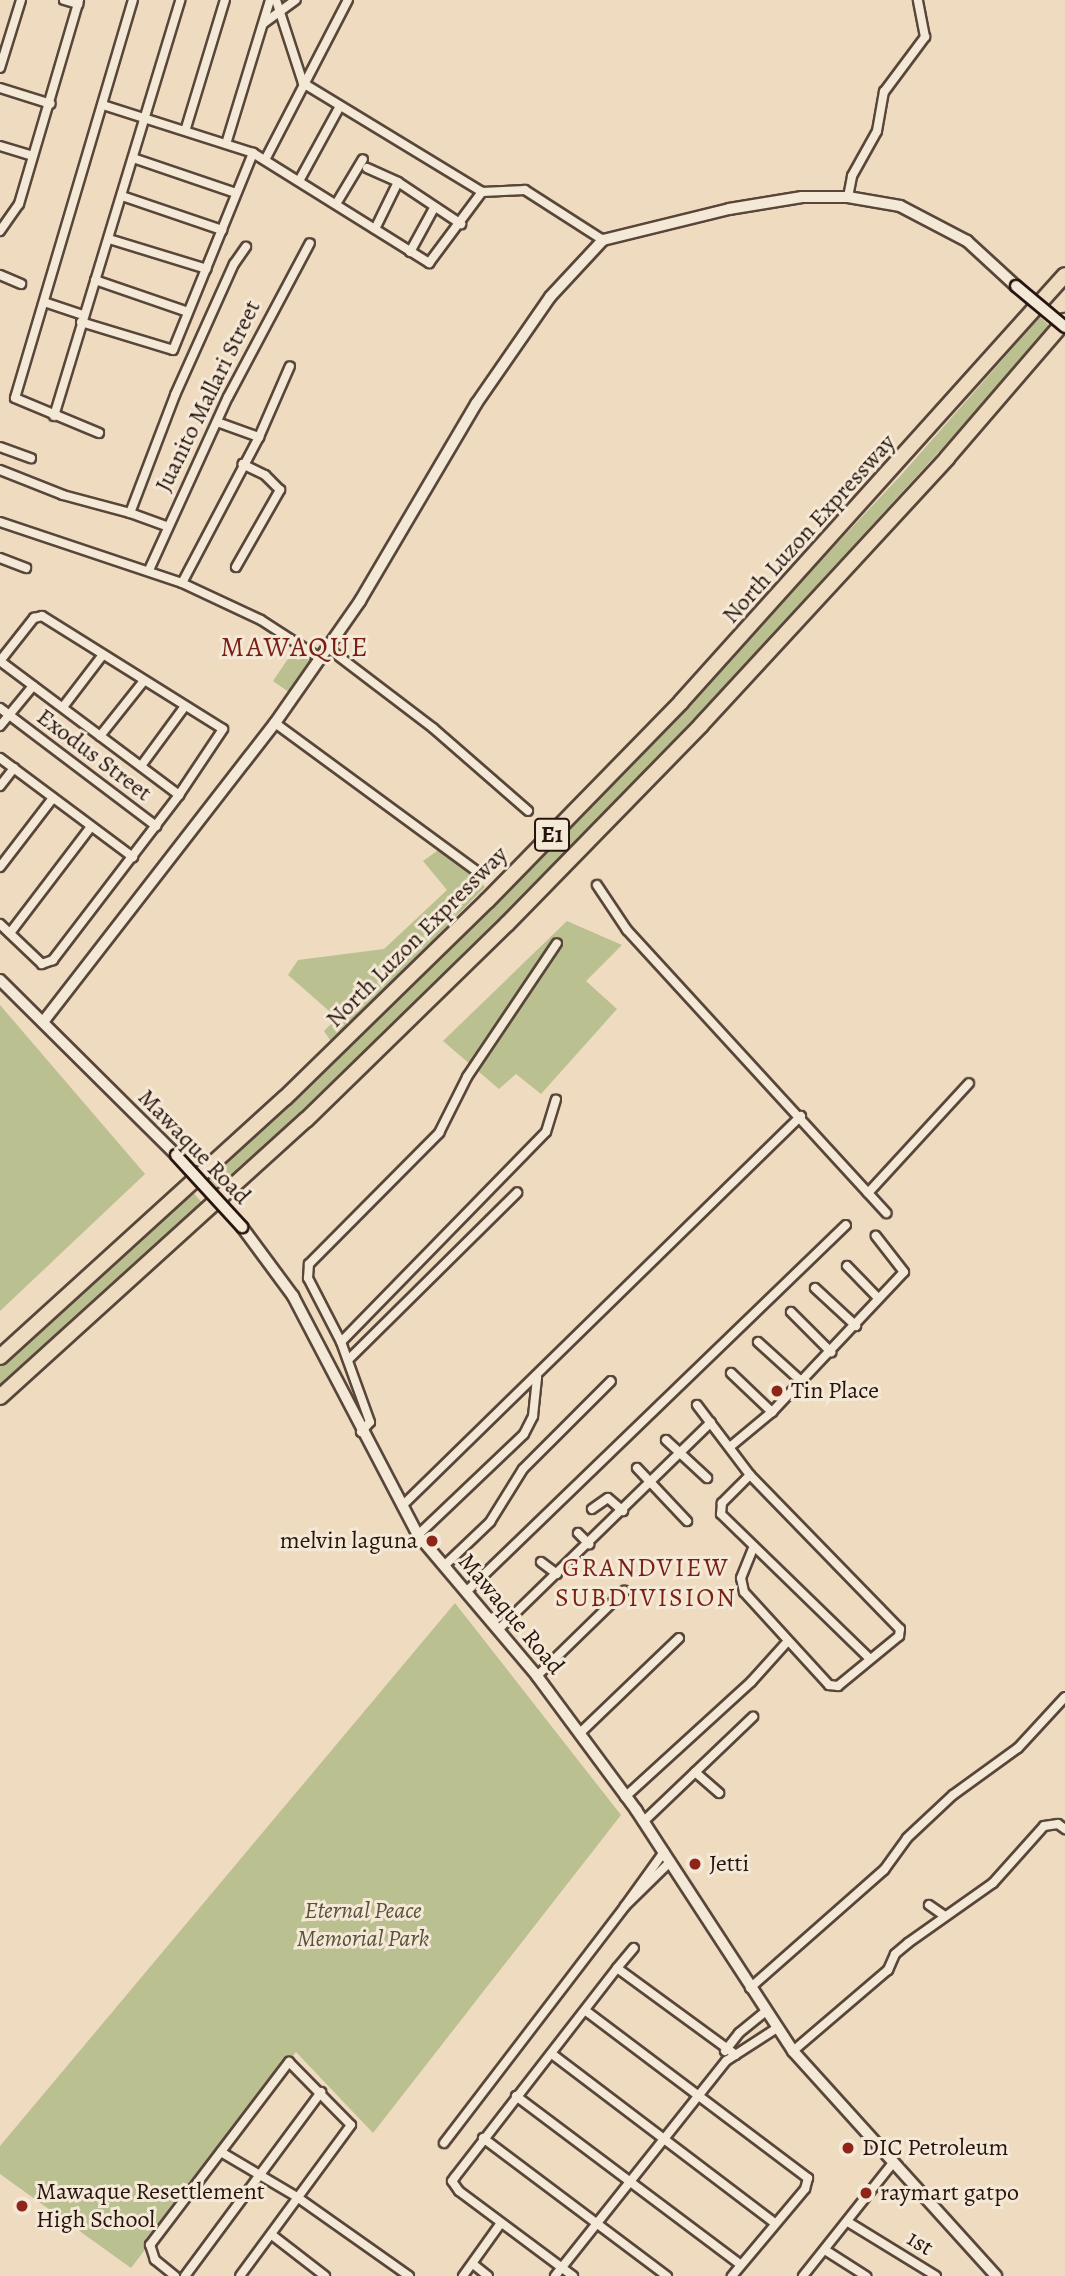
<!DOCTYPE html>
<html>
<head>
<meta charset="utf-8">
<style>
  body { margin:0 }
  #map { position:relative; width:1065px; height:2276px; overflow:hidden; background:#eedbc0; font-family:Alegreya,serif }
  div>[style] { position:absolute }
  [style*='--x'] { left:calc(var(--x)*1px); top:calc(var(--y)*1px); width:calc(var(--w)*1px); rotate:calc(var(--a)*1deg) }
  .green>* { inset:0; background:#bbc091 }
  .roads { filter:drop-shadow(2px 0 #59463a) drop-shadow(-2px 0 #59463a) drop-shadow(0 2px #59463a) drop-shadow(0 -2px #59463a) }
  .street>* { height:8px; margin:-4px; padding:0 4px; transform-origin:4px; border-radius:4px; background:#f4e8d6 }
  .secondary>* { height:10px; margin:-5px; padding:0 5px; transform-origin:5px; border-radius:5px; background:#f4e8d6 }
  .highway>* { height:14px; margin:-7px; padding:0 7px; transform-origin:7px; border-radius:7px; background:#eedbc0 }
  .bridges { filter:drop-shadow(2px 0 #27140e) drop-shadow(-2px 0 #27140e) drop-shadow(0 2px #27140e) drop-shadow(0 -2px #27140e) }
  .secondary-bridge>* { height:10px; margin:-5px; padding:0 5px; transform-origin:5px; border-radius:5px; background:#f4e8d6 }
  .dots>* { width:19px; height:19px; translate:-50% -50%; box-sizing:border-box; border:4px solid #f4e8d6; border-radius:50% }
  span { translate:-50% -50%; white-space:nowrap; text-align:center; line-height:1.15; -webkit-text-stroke:6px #f4e8d6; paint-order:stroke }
  .shield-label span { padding:2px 5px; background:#f4e8d6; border:2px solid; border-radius:5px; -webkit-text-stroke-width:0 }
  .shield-label { font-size:23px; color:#27140e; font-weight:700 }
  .street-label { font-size:24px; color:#27140e }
  .poi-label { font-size:24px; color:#27140e }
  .left { translate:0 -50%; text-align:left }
  .right { translate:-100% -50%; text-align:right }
  .park-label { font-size:24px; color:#5b503c; font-style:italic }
  .neighbourhood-label { font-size:26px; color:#7a1f14; letter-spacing:2px }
  .quarter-label { font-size:28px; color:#7a1f14; letter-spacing:2px }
</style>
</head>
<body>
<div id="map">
  <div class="green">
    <i style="clip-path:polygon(1040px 317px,1052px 328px,607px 815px,214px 1196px,201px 1181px,394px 1002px,591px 806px,902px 474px)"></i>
    <i style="clip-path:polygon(296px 647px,317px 661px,293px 695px,273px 681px)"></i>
    <i style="clip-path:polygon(444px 846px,485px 887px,332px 1043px,324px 1031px,337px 1018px,288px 975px,298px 960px,384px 949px,447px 890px,423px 861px)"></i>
    <i style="clip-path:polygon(567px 921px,622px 945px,586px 981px,617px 1009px,541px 1094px,516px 1074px,499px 1089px,443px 1041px)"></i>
    <i style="clip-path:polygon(0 1005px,145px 1174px,0 1311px)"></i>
    <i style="clip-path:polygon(191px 1190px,204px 1205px,0 1385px,0 1362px)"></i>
    <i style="clip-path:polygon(455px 1603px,621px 1815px,373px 2133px,296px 2052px,131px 2268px,0 2174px,0 2146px)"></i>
  </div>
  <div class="roads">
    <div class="street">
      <i style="--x:64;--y:0;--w:15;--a:16"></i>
      <i style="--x:276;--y:0;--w:87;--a:72"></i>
      <i style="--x:303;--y:83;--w:210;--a:31.3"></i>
      <i style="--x:482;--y:192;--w:43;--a:-2.7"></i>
      <i style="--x:525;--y:190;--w:93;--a:32.7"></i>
      <i style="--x:264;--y:23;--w:39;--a:-36"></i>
      <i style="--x:0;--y:68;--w:71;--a:-72.8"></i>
      <i style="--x:0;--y:88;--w:53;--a:17.4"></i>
      <i style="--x:103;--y:105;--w:157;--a:17.7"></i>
      <i style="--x:253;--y:153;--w:208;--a:32"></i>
      <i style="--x:429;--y:263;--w:89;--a:-53.3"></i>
      <i style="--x:186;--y:128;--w:134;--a:-73.1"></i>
      <i style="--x:226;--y:144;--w:151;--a:-73"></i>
      <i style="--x:0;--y:146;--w:34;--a:17"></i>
      <i style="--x:133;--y:158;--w:109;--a:18.8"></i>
      <i style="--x:265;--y:160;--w:180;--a:-62.6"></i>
      <i style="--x:367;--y:168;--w:34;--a:24"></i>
      <i style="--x:398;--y:182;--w:76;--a:33.7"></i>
      <i style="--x:299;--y:181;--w:85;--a:-61.3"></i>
      <i style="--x:122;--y:196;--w:106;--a:18.8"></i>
      <i style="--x:848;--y:197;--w:21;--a:-79"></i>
      <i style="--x:852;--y:176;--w:51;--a:-60.9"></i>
      <i style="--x:877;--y:131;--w:40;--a:-80"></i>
      <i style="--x:884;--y:92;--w:69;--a:-53.3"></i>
      <i style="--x:925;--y:37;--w:38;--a:-101"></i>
      <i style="--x:336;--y:204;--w:52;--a:-59"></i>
      <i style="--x:375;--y:229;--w:52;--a:-63.9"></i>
      <i style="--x:0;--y:231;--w:33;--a:-55"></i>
      <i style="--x:19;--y:204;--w:213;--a:-73.6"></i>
      <i style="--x:109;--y:239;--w:102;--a:17"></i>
      <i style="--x:410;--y:252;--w:50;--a:-61.4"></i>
      <i style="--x:0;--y:275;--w:23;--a:23"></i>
      <i style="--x:95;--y:280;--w:98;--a:19"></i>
      <i style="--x:44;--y:302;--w:41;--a:18.4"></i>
      <i style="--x:81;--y:322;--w:96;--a:16.9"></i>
      <i style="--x:173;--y:350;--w:213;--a:-67.9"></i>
      <i style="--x:54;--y:416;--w:435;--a:-73.1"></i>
      <i style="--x:217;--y:422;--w:45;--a:19.7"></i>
      <i style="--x:99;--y:433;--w:91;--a:-157.4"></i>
      <i style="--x:15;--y:398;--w:415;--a:-73.5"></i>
      <i style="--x:0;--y:447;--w:33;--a:20"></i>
      <i style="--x:0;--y:470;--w:68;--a:21.6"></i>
      <i style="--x:63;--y:495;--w:69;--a:15"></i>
      <i style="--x:0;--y:522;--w:192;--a:18.5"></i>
      <i style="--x:182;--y:583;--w:87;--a:25.1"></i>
      <i style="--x:261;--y:620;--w:72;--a:33"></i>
      <i style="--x:166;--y:526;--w:38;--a:-160"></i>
      <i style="--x:130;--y:513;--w:126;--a:-69.1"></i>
      <i style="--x:175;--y:395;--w:144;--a:-65.8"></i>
      <i style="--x:234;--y:264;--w:21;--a:-55"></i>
      <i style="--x:0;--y:558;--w:28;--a:21"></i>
      <i style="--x:236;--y:567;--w:89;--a:-60.3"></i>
      <i style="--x:280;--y:490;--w:21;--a:-135"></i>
      <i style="--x:265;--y:475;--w:25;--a:-154"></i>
      <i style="--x:149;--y:570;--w:190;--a:-65.5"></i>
      <i style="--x:228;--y:397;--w:174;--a:-62"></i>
      <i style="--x:182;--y:583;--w:165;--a:-62.2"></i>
      <i style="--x:259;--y:437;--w:77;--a:-66.4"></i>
      <i style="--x:328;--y:648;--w:132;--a:37.3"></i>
      <i style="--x:433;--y:728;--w:126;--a:41.1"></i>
      <i style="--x:0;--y:661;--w:55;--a:-51.7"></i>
      <i style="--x:34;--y:618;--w:8;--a:-14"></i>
      <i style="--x:42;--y:616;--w:213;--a:32"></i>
      <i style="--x:223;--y:729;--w:79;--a:123.7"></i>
      <i style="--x:179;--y:795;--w:208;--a:127.4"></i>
      <i style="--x:53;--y:960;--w:12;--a:160"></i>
      <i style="--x:42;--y:964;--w:58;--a:-136.4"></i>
      <i style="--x:0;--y:661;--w:224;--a:36.8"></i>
      <i style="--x:63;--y:707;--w:64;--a:-52.6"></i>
      <i style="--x:0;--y:708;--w:196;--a:37.1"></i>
      <i style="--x:275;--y:723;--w:253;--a:36.3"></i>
      <i style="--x:0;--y:726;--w:52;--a:-50.5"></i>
      <i style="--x:100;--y:736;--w:69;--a:-51.5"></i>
      <i style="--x:0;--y:758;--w:166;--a:36.7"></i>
      <i style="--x:141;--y:766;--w:74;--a:-53.7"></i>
      <i style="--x:0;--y:786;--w:23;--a:-52"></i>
      <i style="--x:0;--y:867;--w:87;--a:-52.5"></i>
      <i style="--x:597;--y:885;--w:54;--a:56.3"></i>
      <i style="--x:627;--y:930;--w:384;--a:47.5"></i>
      <i style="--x:10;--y:933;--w:132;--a:-52.7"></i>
      <i style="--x:868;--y:1193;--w:149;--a:-47.4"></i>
      <i style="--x:847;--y:1266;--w:45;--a:45.9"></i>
      <i style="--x:815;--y:1288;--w:56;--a:42.8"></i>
      <i style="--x:791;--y:1312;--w:57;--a:45"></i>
      <i style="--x:341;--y:1342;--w:293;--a:-45.7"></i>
      <i style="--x:546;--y:1132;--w:34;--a:-73"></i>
      <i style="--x:758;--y:1342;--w:58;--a:42.2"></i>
      <i style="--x:348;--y:1360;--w:238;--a:-44.7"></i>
      <i style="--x:731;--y:1373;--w:57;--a:43.6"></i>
      <i style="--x:697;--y:1405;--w:88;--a:52.9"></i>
      <i style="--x:750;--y:1475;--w:215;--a:45.8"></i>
      <i style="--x:900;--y:1629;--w:7;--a:98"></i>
      <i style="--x:899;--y:1636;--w:79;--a:140.7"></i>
      <i style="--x:838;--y:1686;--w:9;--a:-174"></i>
      <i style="--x:829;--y:1685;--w:126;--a:-132.4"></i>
      <i style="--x:744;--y:1592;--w:14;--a:-102"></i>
      <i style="--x:741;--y:1578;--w:31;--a:-68"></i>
      <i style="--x:361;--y:1432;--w:13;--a:-48"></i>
      <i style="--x:370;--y:1422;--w:85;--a:-109.9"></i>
      <i style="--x:341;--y:1342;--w:72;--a:-117.3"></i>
      <i style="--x:308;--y:1278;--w:14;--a:-86"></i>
      <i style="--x:309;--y:1264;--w:185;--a:-45.2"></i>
      <i style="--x:439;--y:1133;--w:63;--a:-63.4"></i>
      <i style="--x:467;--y:1077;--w:161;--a:-56.1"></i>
      <i style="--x:666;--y:1440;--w:56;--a:42.8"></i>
      <i style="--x:731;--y:1446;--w:53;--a:-39.7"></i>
      <i style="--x:772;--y:1412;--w:192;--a:-46.7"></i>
      <i style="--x:904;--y:1272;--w:46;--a:-127.9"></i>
      <i style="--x:637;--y:1468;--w:73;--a:46.7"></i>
      <i style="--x:750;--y:1475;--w:40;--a:135"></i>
      <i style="--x:722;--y:1503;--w:11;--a:95"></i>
      <i style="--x:721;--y:1514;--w:206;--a:44.2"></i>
      <i style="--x:402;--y:1506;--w:558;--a:-44.35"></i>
      <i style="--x:592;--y:1509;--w:19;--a:-35"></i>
      <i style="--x:608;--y:1498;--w:20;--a:41"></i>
      <i style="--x:578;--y:1533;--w:16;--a:45"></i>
      <i style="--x:418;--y:1535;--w:146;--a:-43.6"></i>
      <i style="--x:524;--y:1434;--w:20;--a:-63"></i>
      <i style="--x:533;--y:1416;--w:39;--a:-84"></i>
      <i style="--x:541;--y:1562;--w:20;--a:37"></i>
      <i style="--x:444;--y:1566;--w:64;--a:-43.7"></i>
      <i style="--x:490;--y:1522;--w:62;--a:-58.1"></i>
      <i style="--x:523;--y:1469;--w:124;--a:-45"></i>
      <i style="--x:466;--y:1592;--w:528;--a:-44"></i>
      <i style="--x:499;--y:1629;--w:296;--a:-44.3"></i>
      <i style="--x:537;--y:1676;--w:122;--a:-44.3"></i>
      <i style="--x:580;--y:1733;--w:137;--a:-43.8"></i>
      <i style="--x:695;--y:1772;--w:32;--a:41"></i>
      <i style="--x:625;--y:1797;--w:171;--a:-42.4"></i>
      <i style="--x:751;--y:1682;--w:54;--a:-48"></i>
      <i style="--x:644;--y:1821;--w:151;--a:-43.7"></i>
      <i style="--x:929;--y:1905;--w:19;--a:35"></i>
      <i style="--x:625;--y:1906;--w:67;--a:-54.2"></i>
      <i style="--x:617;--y:1968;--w:26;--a:-50"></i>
      <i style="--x:750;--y:1988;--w:179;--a:-41.4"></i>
      <i style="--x:884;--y:1870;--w:39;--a:-54"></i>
      <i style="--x:907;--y:1838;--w:63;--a:-43.1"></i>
      <i style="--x:953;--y:1795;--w:80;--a:-35.9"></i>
      <i style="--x:1018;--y:1748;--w:69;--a:-47.3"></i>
      <i style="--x:586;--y:2011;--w:278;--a:37"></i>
      <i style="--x:808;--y:2178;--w:11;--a:105"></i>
      <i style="--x:805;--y:2189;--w:114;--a:130"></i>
      <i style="--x:725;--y:2051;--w:23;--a:-52"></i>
      <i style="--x:739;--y:2033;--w:33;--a:-39"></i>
      <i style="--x:793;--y:2051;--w:125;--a:-40.5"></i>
      <i style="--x:888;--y:1970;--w:17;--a:-66"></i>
      <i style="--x:895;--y:1954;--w:17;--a:-40"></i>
      <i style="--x:908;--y:1943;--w:104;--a:-35.2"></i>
      <i style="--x:993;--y:1883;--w:76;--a:-48.2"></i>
      <i style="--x:1044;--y:1826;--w:14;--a:-8"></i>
      <i style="--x:1058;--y:1824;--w:9;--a:36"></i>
      <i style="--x:552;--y:2054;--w:280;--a:37.2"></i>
      <i style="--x:516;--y:2096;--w:281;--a:36.9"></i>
      <i style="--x:483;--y:2138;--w:230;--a:36.9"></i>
      <i style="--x:444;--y:2143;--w:298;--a:-52.6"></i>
      <i style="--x:625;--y:1906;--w:63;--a:-44.4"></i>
      <i style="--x:221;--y:2152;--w:88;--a:30.6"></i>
      <i style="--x:297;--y:2197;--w:137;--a:35.2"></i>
      <i style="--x:848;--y:2222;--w:103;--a:31.5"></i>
      <i style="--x:272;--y:2235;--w:67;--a:37.7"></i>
      <i style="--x:825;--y:2250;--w:49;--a:32.4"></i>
      <i style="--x:473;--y:2264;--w:19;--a:39"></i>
      <i style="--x:175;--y:2276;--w:26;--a:-141"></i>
      <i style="--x:155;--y:2260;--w:16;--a:-108"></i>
      <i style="--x:150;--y:2245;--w:230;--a:-52.8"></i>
      <i style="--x:289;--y:2062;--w:88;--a:45.5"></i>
      <i style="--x:351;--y:2125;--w:187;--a:126.3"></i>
      <i style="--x:185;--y:2276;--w:229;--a:-53.5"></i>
      <i style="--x:463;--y:2276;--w:65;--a:-54.4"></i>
      <i style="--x:555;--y:2276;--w:275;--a:-51.5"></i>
      <i style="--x:726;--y:2061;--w:61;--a:-32.9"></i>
      <i style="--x:573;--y:2276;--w:142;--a:-143.3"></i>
      <i style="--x:459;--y:2191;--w:12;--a:-125"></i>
      <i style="--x:452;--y:2181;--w:5;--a:-53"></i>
      <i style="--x:455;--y:2177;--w:264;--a:-52.2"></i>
      <i style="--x:617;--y:1968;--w:147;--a:36.2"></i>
      <i style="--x:803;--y:2276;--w:144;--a:-51.5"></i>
    </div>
    <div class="secondary">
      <i style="--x:0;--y:980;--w:248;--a:44.8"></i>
      <i style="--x:43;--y:1022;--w:378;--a:-52.2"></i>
      <i style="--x:275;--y:723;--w:149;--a:-55.1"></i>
      <i style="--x:360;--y:601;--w:229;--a:-59.5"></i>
      <i style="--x:476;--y:404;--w:130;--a:-55.3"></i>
      <i style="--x:550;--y:297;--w:78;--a:-47.1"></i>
      <i style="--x:603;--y:240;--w:130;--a:-13.8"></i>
      <i style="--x:729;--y:209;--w:74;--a:-9.3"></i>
      <i style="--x:802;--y:197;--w:46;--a:0"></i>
      <i style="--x:848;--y:197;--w:53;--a:9.8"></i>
      <i style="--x:900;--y:206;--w:76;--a:27.6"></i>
      <i style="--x:967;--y:241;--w:67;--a:42.6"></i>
      <i style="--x:242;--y:1227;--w:86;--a:53.5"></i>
      <i style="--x:293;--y:1296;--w:270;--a:62.4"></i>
      <i style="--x:418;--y:1535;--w:185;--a:49.8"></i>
      <i style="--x:537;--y:1676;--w:167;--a:53.5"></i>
      <i style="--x:636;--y:1810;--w:288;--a:56.9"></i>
      <i style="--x:793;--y:2051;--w:303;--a:47.9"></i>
    </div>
    <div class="highway">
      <i style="--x:0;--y:1357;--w:385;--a:-42.3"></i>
      <i style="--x:285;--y:1098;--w:282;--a:-44.3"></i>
      <i style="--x:487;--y:901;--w:278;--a:-45.7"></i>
      <i style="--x:681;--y:702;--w:574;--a:-48.04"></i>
      <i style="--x:0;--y:1397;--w:413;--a:-42.2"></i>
      <i style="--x:306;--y:1120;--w:281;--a:-44.3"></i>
      <i style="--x:507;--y:924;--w:278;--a:-45.7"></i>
      <i style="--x:701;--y:725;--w:363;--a:-47.3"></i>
      <i style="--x:947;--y:458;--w:181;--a:-49.3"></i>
    </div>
  </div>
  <div class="bridges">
    <div class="secondary-bridge">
      <i style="--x:1016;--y:286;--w:64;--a:39.9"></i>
      <i style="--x:176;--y:1155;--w:98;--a:47.5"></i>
    </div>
  </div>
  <div class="dots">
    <i style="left:777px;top:1391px;background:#8f2418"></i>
    <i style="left:432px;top:1541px;background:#8f2418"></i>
    <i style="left:695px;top:1864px;background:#8f2418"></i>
    <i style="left:848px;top:2148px;background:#8f2418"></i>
    <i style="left:866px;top:2193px;background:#8f2418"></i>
    <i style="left:22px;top:2206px;background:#8f2418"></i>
  </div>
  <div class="shield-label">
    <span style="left:552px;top:835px">E1</span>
  </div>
  <div class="street-label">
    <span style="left:208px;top:396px;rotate:-64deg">Juanito Mallari Street</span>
    <span style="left:809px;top:529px;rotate:-48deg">North Luzon Expressway</span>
    <span style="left:94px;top:755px;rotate:37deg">Exodus Street</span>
    <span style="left:417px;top:937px;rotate:-45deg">North Luzon Expressway</span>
    <span style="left:194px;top:1147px;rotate:46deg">Mawaque Road</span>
    <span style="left:511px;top:1614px;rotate:50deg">Mawaque Road</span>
    <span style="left:920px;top:2243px;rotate:32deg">1st</span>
  </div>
  <div class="poi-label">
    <span class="left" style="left:791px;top:1391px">Tin Place</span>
    <span class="right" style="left:418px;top:1541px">melvin laguna</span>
    <span class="left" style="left:709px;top:1864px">Jetti</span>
    <span class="left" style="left:862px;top:2148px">DIC Petroleum</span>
    <span class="left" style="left:36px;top:2206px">Mawaque Resettlement<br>High School</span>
    <span class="left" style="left:880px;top:2193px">raymart gatpo</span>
  </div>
  <div class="park-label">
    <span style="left:363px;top:1925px">Eternal Peace<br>Memorial Park</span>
  </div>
  <div class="neighbourhood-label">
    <span style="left:646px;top:1583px">GRANDVIEW<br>SUBDIVISION</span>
  </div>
  <div class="quarter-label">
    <span style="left:295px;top:647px">MAWAQUE</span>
  </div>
</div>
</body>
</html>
